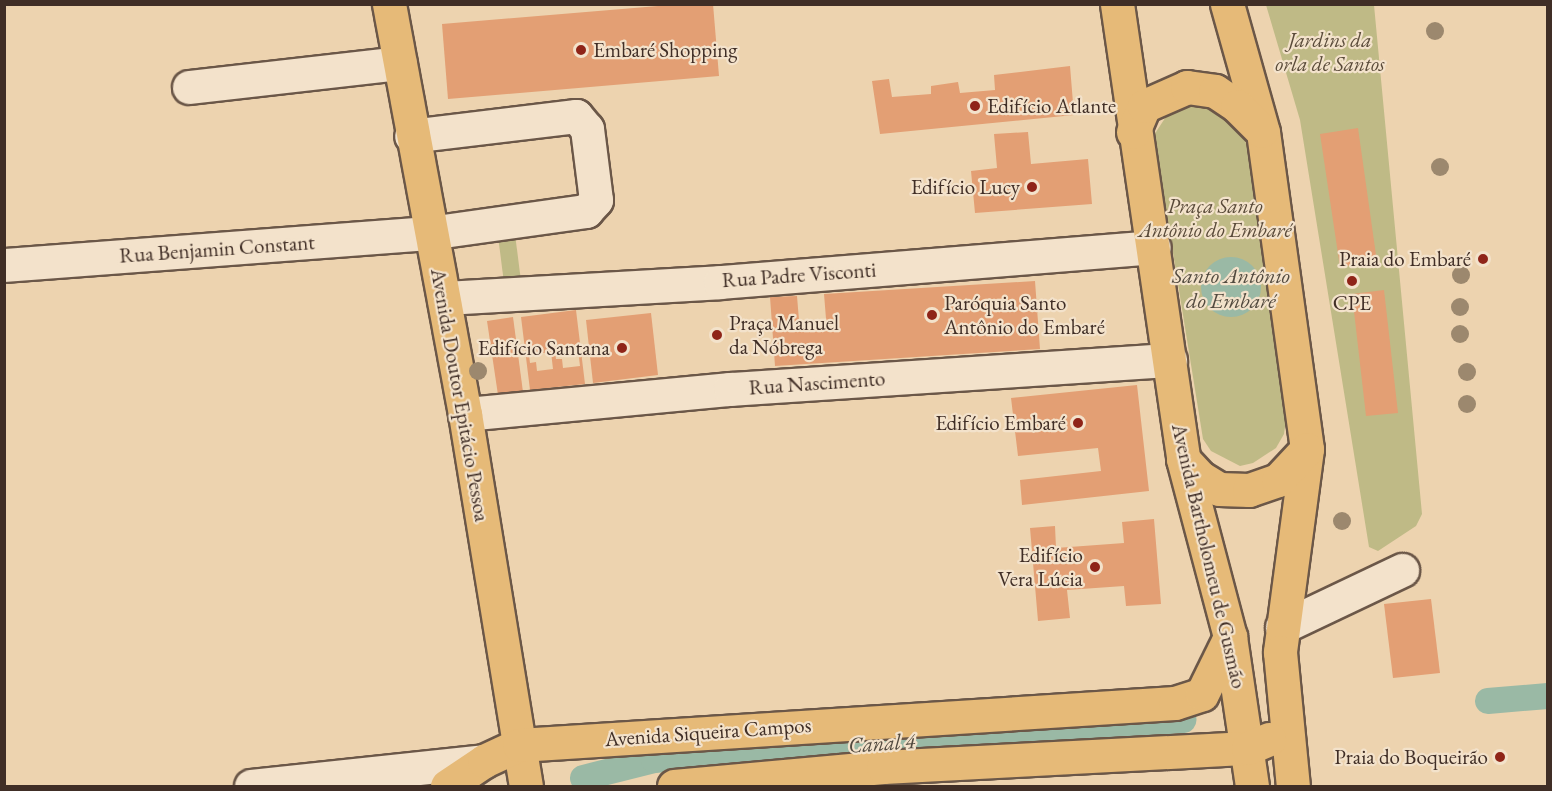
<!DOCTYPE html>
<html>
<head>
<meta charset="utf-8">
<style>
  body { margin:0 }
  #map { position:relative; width:1552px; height:791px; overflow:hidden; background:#edd3af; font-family:"EB Garamond",serif }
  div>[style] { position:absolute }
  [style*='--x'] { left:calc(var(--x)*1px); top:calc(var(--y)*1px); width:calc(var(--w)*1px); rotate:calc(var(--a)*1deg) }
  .green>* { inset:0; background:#bfba86 }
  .water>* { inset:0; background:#9ab9a5 }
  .round { border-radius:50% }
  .canal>* { height:26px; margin:-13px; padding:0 13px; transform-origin:13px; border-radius:13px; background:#9ab9a5 }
  .building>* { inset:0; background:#e39f74 }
  .roads { filter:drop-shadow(2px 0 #6b5748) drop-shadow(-2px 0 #6b5748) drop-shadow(0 2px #6b5748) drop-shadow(0 -2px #6b5748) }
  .minor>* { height:33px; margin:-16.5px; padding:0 16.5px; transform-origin:16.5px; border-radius:16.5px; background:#f3e2cb }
  .major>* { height:33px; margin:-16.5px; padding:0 16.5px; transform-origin:16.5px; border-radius:16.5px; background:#e6ba78 }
  .trees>* { width:18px; height:18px; margin:-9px; border-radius:50%; background:#9c886e }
  .dots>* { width:16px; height:16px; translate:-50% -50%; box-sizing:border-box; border:3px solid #f3e2cb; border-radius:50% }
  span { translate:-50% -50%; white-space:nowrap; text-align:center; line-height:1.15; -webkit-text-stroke:4.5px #f3e2cb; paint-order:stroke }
  .park-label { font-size:21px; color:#594a39; font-style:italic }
  .poi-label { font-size:21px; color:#402e26 }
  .left { translate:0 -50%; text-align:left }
  .right { translate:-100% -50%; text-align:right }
  .street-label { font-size:21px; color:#402e26 }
  .water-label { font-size:22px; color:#524a3f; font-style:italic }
  .frame { position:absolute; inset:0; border:6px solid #402e26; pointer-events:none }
</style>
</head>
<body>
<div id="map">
  <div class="green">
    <i style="clip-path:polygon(1266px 5px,1374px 5px,1422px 514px,1416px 526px,1378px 551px,1369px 547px,1300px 120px)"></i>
    <i style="clip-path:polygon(1192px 102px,1228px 116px,1242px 133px,1252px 159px,1289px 397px,1284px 434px,1276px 448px,1253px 463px,1240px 466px,1211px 451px,1203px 439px,1154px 135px,1171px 109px)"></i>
    <i style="clip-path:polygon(515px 234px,521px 281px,504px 283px,498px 236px)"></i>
  </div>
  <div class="water">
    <i class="round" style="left:1201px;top:257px;width:60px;height:60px"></i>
  </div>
  <div class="canal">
    <i style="--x:1488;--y:701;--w:60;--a:-4.8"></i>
    <i style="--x:583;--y:778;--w:73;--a:-14.2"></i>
    <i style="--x:654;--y:760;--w:531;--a:-4.32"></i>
  </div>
  <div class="building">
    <i style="clip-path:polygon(682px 4px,713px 4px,719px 76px,448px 99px,442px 24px)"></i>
    <i style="clip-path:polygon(1070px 66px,1074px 115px,880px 134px,872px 81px,889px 79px,892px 97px,931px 94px,931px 86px,958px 82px,960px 93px,995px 90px,994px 75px)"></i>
    <i style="clip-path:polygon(1358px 128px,1377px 262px,1340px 267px,1320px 134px)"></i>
    <i style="clip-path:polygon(1028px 132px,1031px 164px,1088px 159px,1092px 204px,975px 213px,971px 171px,997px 168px,994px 134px)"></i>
    <i style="clip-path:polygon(1035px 281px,1040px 349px,775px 366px,770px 297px,797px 296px,800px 332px,827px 331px,824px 294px)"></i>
    <i style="clip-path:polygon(1384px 290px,1398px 413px,1366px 416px,1352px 294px)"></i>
    <i style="clip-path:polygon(evenodd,576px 310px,585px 384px,530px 390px,521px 317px,576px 310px,578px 349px,580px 366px,563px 368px,562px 359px,556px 359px,555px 352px,578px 349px,576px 310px,551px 352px,553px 369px,537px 371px,536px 362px,530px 363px,529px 355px,551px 352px)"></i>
    <i style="clip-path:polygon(651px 313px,658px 375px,593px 383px,586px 320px)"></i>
    <i style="clip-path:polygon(513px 317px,523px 392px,498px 395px,487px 321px)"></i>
    <i style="clip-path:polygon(1137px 385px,1149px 491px,1022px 505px,1020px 480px,1101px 471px,1098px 448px,1018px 456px,1011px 398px)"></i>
    <i style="clip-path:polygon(1154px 519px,1161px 604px,1126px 606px,1124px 586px,1067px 590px,1070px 618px,1038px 621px,1030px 528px,1055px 526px,1056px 548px,1124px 543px,1122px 522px)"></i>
    <i style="clip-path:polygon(1431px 599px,1440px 673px,1393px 678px,1384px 604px)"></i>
  </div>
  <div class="roads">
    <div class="minor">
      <i style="--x:189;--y:87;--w:212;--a:-6.5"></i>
      <i style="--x:4;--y:265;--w:426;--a:-4.3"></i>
      <i style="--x:429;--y:233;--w:159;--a:-8"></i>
      <i style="--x:586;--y:211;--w:15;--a:-48"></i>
      <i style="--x:596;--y:200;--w:72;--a:-97.2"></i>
      <i style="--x:587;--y:129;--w:17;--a:-130"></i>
      <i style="--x:576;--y:116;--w:166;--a:173.1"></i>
      <i style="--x:444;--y:298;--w:276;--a:-3.3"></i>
      <i style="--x:720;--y:282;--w:435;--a:-4.6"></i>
      <i style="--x:465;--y:414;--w:266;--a:-5.4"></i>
      <i style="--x:730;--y:389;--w:441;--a:-3.8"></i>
      <i style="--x:1282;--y:627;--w:133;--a:-25.4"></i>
      <i style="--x:251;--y:786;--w:234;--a:-6.1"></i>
    </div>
    <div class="major">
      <i style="--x:389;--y:4;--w:417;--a:79.5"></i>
      <i style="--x:465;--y:414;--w:377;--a:80.7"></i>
      <i style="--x:1117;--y:4;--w:460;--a:81.7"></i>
      <i style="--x:1183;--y:459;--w:184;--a:75.2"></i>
      <i style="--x:1230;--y:637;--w:151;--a:81.6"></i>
      <i style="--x:1227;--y:4;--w:133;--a:74.3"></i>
      <i style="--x:1263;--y:132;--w:320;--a:82.1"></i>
      <i style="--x:1307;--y:449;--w:205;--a:97.6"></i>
      <i style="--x:1280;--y:652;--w:135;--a:84.5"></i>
      <i style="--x:1133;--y:132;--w:28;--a:-67"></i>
      <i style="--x:1144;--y:106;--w:47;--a:-23.8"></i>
      <i style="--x:1187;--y:87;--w:28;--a:8"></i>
      <i style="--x:1215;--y:91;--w:27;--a:34"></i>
      <i style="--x:1237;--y:106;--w:35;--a:45"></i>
      <i style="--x:1183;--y:459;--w:26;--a:47"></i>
      <i style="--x:1201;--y:478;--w:21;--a:31"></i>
      <i style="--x:1219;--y:489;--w:30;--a:2"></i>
      <i style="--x:1249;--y:490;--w:31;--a:-19"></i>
      <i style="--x:1278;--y:480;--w:42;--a:-46.9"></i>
      <i style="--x:447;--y:786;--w:45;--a:-34"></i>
      <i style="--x:484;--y:761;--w:38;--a:-25"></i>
      <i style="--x:519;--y:745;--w:657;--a:-3.66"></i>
      <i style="--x:1175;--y:703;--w:28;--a:-18"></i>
      <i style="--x:1202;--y:694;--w:64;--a:-63.8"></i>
      <i style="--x:674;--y:786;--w:210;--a:-5.2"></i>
      <i style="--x:883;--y:767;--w:365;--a:-3"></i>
      <i style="--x:1248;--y:748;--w:23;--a:-23"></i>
    </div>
  </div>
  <div class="trees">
    <i style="left:1435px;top:31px"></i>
    <i style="left:1440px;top:167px"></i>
    <i style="left:1461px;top:275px"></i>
    <i style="left:1460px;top:307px"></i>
    <i style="left:1460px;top:334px"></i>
    <i style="left:478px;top:371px"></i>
    <i style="left:1467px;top:372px"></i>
    <i style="left:1467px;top:404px"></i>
    <i style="left:1342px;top:521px"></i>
  </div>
  <div class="dots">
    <i style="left:581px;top:50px;background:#8f2418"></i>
    <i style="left:975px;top:106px;background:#8f2418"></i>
    <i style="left:1032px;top:187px;background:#8f2418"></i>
    <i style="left:1483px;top:259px;background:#8f2418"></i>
    <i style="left:1352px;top:281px;background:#8f2418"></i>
    <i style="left:932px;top:315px;background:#8f2418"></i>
    <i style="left:717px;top:335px;background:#8f2418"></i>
    <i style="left:622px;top:348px;background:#8f2418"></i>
    <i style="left:1078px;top:423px;background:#8f2418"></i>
    <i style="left:1095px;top:567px;background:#8f2418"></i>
    <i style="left:1500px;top:757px;background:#8f2418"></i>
  </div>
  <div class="park-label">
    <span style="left:1330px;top:52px">Jardins da<br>orla de Santos</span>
    <span style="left:1215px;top:218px">Praça Santo<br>Antônio do Embaré</span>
  </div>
  <div class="poi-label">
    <span class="left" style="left:593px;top:50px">Embaré Shopping</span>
    <span class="left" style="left:987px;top:106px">Edifício Atlante</span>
    <span class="right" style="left:1020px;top:187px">Edifício Lucy</span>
    <span class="right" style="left:1471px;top:259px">Praia do Embaré</span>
    <span class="left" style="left:944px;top:315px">Paróquia Santo<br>Antônio do Embaré</span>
    <span style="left:1352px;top:303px">CPE</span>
    <span class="left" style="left:729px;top:335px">Praça Manuel<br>da Nóbrega</span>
    <span class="right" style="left:610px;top:348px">Edifício Santana</span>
    <span class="right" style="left:1066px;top:423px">Edifício Embaré</span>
    <span class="right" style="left:1083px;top:567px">Edifício<br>Vera Lúcia</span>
    <span class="right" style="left:1488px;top:757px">Praia do Boqueirão</span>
  </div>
  <div class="street-label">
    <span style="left:217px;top:249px;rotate:-4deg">Rua Benjamin Constant</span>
    <span style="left:799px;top:275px;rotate:-4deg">Rua Padre Visconti</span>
    <span style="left:817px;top:383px;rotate:-4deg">Rua Nascimento</span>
    <span style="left:460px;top:395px;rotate:80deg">Avenida Doutor Epitácio Pessoa</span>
    <span style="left:1209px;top:556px;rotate:77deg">Avenida Bartholomeu de Gusmão</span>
    <span style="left:708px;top:732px;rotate:-4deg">Avenida Siqueira Campos</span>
  </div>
  <div class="water-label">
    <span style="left:1231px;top:288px">Santo Antônio<br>do Embaré</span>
    <span style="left:882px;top:743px;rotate:-4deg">Canal 4</span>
  </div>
  <div class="frame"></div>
</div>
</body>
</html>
